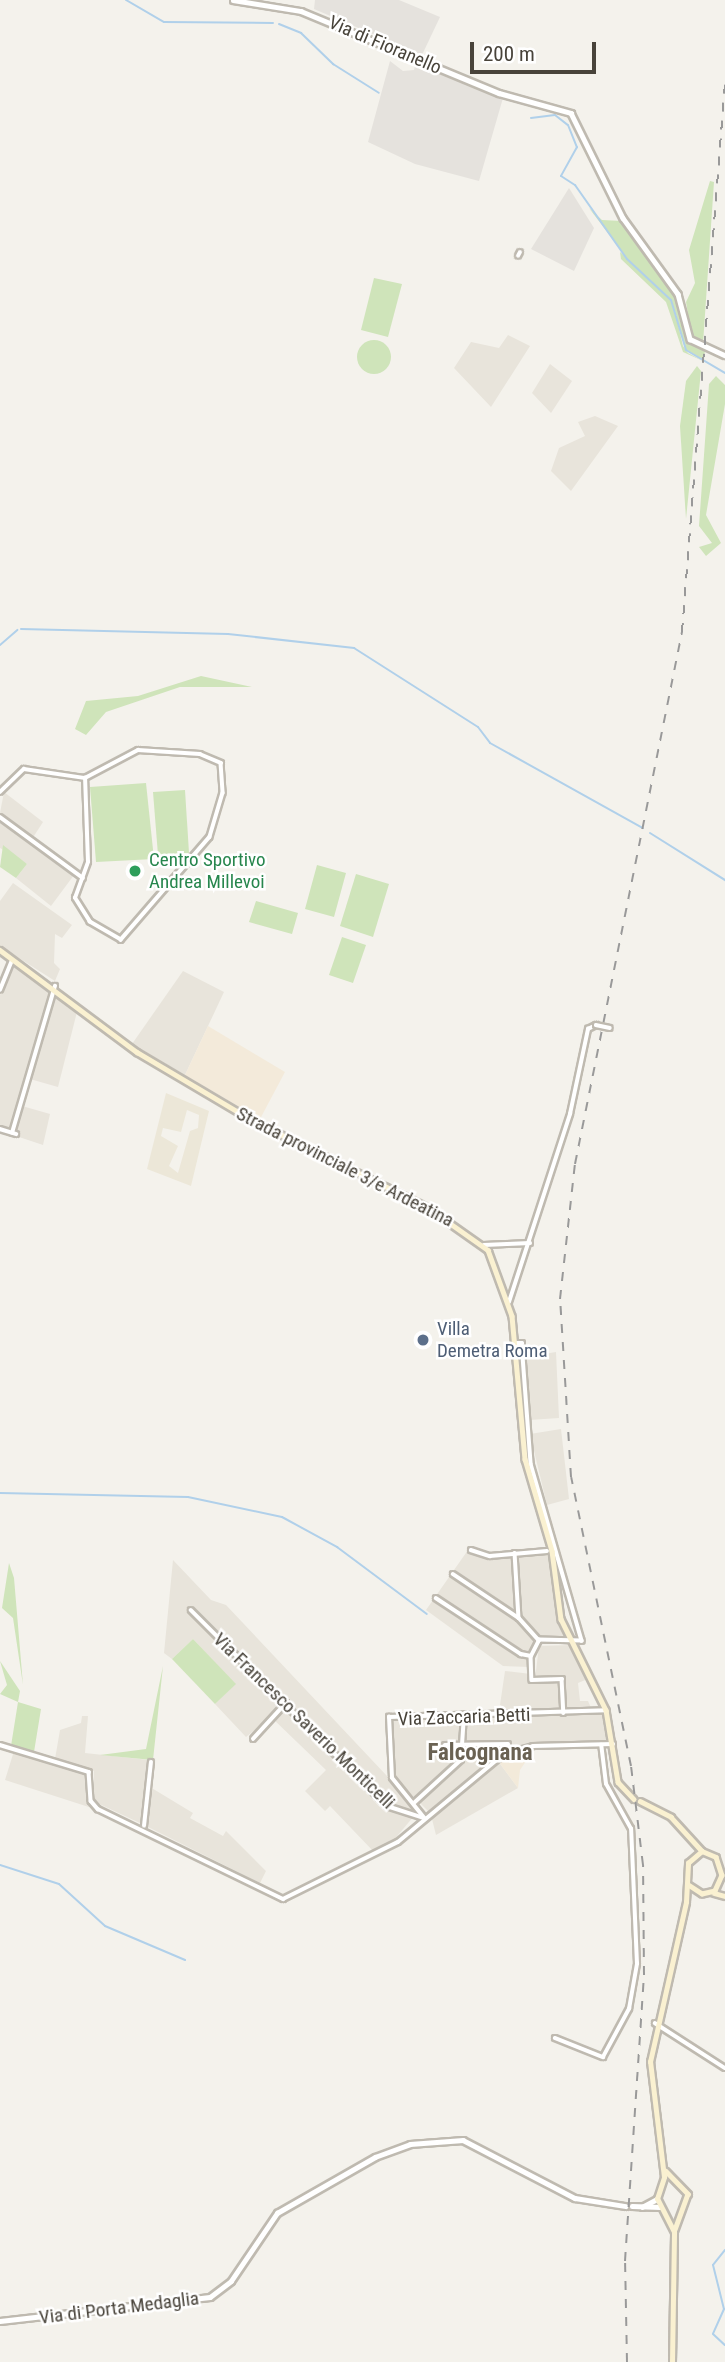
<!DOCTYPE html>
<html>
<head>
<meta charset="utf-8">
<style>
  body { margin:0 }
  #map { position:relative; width:725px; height:2362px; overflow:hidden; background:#f4f2ec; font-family:"Roboto Condensed",sans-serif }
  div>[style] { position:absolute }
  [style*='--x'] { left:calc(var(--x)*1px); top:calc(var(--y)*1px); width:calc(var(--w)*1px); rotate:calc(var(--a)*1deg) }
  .residential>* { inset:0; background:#e8e4db }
  .commercial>* { inset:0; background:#f3eada }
  .industrial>* { inset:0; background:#e5e2dd }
  .education>* { inset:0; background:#ece7d8 }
  .green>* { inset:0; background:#cfe4ba }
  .round { border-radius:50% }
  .stream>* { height:2px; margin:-1px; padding:0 1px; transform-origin:1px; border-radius:1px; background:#b0d0ea }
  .roads { filter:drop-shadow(2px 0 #bfbab0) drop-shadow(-2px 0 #bfbab0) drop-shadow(0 2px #bfbab0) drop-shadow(0 -2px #bfbab0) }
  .minor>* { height:3.5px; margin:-1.75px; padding:0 1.75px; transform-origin:1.75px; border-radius:1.75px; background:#fff }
  .tertiary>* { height:4.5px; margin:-2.25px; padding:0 2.25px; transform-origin:2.25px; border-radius:2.25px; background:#fff }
  .secondary>* { height:4.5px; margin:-2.25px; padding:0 2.25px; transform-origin:2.25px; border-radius:2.25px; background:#faf1d1 }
  .rail>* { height:2px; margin-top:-1px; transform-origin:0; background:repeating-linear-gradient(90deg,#999 0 9px,transparent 0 18px) }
  .bridges { filter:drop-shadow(2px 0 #bfbab0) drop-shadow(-2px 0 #bfbab0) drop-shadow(0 2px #bfbab0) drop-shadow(0 -2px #bfbab0) }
  .minor-bridge>* { height:3.5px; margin:-1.75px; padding:0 1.75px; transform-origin:1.75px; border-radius:1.75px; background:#fff }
  .dots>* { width:19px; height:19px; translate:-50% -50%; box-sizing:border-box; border:4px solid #fff; border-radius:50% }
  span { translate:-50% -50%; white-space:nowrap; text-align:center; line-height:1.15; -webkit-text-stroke:5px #fff; paint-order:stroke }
  .street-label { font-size:19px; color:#48433a }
  .leisure-label { font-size:19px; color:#27864d }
  .left { translate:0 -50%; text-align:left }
  .service-label { font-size:19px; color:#4e5e75 }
  .quarter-label { font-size:23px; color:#6a6253; font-weight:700 }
  .scale { position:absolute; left:470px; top:42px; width:126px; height:32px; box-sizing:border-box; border:4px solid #48433a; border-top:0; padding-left:9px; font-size:21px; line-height:24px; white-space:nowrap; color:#48433a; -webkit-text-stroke:5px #fff; paint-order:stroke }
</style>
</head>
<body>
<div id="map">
  <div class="residential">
    <i style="clip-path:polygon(508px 335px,530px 346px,491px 407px,454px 368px,471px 342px,499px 348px)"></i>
    <i style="clip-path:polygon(550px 364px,572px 381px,551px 413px,532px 393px)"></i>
    <i style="clip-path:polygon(595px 416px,618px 426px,571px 491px,551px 471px,559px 448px,585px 436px,578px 422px)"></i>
    <i style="clip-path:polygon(4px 792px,43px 822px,32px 839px,0 813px)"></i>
    <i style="clip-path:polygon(0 819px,74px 875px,51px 906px,16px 878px,27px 864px,0 848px)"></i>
    <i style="clip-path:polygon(13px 883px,72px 925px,62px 938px,55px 934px,54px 963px,60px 969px,55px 981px,0 946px,0 901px)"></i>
    <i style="clip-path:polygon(13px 963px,52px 988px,11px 1130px,0 1127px,0 995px)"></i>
    <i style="clip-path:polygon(183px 971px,224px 992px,185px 1075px,132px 1044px)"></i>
    <i style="clip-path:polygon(56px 992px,78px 1008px,58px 1087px,30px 1079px)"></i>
    <i style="clip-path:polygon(22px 1106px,50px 1114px,43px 1145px,16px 1136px)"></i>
    <i style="clip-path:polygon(556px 1352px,559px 1418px,529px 1420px,526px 1357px)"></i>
    <i style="clip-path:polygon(561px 1429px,569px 1499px,547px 1505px,530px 1434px)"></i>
    <i style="clip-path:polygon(468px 1550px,489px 1557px,550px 1553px,566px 1639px,540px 1637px,530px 1667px,503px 1666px,426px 1610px)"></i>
    <i style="clip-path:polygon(173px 1560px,211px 1600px,226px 1605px,419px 1810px,393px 1841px,374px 1852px,330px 1806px,325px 1811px,305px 1791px,326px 1770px,271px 1717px,246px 1737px,215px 1704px,235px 1684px,193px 1639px,172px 1659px,164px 1653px)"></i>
    <i style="clip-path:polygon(571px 1645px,590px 1678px,578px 1683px,580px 1701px,588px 1701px,592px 1710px,565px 1711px,564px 1678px,535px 1679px,539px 1646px)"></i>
    <i style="clip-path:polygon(505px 1671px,531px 1674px,532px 1682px,561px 1681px,562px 1712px,509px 1712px,500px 1705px)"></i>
    <i style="clip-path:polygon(603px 1713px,608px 1741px,506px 1750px,430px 1813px,395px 1778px,393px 1720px)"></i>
    <i style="clip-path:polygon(82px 1716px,88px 1716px,85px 1753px,149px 1760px,142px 1824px,93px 1801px,94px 1771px,55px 1759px,60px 1730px,81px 1723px)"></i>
    <i style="clip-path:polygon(14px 1751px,87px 1775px,88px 1802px,95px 1809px,5px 1780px)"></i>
    <i style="clip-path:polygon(498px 1761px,518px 1788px,436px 1835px,432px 1819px)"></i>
    <i style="clip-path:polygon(150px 1787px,193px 1813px,190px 1818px,223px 1836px,226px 1831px,266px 1871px,260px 1883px,146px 1826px)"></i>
  </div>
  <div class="commercial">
    <i style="clip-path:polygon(208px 1026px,285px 1072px,260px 1119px,185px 1075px)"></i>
    <i style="clip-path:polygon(534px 1749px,520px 1770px,518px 1788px,498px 1761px)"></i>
  </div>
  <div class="industrial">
    <i style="clip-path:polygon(315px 0,399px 0,440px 17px,422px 55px,314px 9px)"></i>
    <i style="clip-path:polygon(390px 61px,403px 71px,414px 70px,416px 62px,503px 98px,479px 181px,415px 164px,368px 142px)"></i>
    <i style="clip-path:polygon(569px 188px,594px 228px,574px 271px,531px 249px)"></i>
  </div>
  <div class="education">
    <i style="clip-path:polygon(evenodd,166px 1093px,209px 1111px,191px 1186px,147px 1169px,166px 1093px,187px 1110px,199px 1115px,198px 1128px,190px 1131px,178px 1173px,169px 1166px,178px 1146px,161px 1136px,163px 1128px,181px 1132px,187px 1110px)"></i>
  </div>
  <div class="green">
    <i style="clip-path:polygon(710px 181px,714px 182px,703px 344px,691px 333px,686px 302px,695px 283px,689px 250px)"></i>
    <i style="clip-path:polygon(589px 208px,602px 220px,622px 221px,649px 257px,678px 301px,689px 339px,705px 350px,704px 360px,685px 349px,674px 307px,683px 346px,688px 353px,703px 361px,683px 352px,666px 302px,621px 259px,620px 252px,626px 257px)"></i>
    <i style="clip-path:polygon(374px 278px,402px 284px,388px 337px,361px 330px)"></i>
    <i class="round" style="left:357px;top:340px;width:34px;height:34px"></i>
    <i style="clip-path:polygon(697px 366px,701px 371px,686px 519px,680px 426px,686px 381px)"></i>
    <i style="clip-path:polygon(716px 376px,725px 385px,725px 404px,706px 515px,721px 543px,706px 556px,699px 547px,712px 543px,699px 526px,709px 384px)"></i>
    <i style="clip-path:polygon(201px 676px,252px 687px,180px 687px,106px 712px,86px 735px,75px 729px,86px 701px,138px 696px)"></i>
    <i style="clip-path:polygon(146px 783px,154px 859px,96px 862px,90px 787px)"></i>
    <i style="clip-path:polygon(185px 790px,189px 853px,158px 855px,153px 792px)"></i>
    <i style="clip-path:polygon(3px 845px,27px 864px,16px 878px,0 867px)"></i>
    <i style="clip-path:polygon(317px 865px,346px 873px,334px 917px,305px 909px)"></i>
    <i style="clip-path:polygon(356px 874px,389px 884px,373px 937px,340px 926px)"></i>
    <i style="clip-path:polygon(256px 901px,298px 913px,292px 934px,249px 922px)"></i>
    <i style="clip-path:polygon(342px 937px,366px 945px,353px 983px,329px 975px)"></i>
    <i style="clip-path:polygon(9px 1563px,14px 1578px,23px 1685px,13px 1618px,2px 1608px)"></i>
    <i style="clip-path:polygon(193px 1639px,236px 1684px,215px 1704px,172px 1659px)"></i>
    <i style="clip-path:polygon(0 1661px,20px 1691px,18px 1702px,41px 1709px,34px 1752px,11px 1746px,18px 1702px,0 1694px,7px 1685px)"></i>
    <i style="clip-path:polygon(163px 1666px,153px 1760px,100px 1755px,146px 1749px)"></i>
  </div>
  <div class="stream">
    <i style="--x:126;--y:0;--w:44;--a:30.1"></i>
    <i style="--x:164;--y:22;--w:109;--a:0.5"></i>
    <i style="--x:279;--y:24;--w:24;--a:22"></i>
    <i style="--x:301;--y:33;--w:45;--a:44.1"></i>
    <i style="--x:333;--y:64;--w:54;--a:32.2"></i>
    <i style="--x:531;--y:118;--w:24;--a:-7"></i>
    <i style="--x:555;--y:115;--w:16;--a:38"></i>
    <i style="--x:568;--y:125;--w:24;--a:68"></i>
    <i style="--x:577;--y:147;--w:33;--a:119"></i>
    <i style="--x:561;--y:176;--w:17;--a:33"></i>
    <i style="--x:575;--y:185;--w:90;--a:54.9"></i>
    <i style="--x:627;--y:259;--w:60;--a:43"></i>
    <i style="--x:671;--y:300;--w:52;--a:73.3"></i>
    <i style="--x:686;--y:350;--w:45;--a:30.5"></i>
    <i style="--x:21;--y:629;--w:207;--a:1.4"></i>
    <i style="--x:228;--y:634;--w:127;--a:6.3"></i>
    <i style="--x:354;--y:648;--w:147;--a:32.5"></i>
    <i style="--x:478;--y:727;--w:20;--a:53"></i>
    <i style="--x:490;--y:743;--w:175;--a:29.1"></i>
    <i style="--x:0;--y:645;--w:23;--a:-41"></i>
    <i style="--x:650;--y:833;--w:89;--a:32.1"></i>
    <i style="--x:0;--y:1493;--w:188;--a:1.2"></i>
    <i style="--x:188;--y:1497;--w:96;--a:12"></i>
    <i style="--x:282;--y:1517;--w:63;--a:28.6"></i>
    <i style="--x:337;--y:1547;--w:112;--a:36.7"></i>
    <i style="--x:0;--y:1865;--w:62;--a:17.9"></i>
    <i style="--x:59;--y:1884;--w:62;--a:42.4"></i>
    <i style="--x:105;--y:1926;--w:87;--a:23"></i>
    <i style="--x:725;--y:2250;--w:19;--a:129"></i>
    <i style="--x:713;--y:2265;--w:45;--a:76"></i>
    <i style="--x:724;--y:2309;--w:27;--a:114"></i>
    <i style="--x:713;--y:2334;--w:16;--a:43"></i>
  </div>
  <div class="roads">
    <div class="minor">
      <i style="--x:518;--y:256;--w:4;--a:-63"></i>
      <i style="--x:0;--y:792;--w:33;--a:-44"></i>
      <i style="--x:24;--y:769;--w:62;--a:8.4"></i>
      <i style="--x:85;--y:778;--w:60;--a:-27.8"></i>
      <i style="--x:138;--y:750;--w:62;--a:3.7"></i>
      <i style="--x:200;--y:754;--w:23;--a:23"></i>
      <i style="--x:221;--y:763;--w:30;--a:86"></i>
      <i style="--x:223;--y:793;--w:46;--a:106.5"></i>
      <i style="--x:210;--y:837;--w:136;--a:130.8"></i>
      <i style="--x:121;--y:940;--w:36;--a:-150"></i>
      <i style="--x:90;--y:922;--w:28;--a:-122"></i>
      <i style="--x:75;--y:898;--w:38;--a:-70"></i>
      <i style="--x:88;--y:862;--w:84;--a:-92"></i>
      <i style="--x:0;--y:817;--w:103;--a:36.3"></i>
      <i style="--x:0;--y:990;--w:32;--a:-68"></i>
      <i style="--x:0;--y:1129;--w:17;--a:17"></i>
      <i style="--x:12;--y:1133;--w:153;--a:-73.7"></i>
      <i style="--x:484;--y:1245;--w:46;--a:-2.5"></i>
      <i style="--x:509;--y:1302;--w:198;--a:-72"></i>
      <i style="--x:570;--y:1114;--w:87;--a:-78"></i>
      <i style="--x:588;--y:1029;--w:9;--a:-27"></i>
      <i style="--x:517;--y:1343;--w:5;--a:0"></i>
      <i style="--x:522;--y:1343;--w:121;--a:85.7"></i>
      <i style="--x:531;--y:1464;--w:184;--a:73.9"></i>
      <i style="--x:582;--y:1641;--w:43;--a:-178.7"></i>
      <i style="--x:471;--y:1550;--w:20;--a:18"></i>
      <i style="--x:490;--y:1556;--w:57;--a:-5"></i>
      <i style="--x:515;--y:1553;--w:65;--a:86.5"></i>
      <i style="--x:519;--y:1618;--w:30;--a:48"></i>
      <i style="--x:453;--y:1574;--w:79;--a:33.7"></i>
      <i style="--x:436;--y:1598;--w:102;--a:33.4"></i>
      <i style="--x:521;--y:1654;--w:10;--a:11"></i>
      <i style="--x:531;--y:1656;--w:18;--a:-63"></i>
      <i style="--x:191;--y:1610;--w:277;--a:45"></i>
      <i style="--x:387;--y:1806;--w:39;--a:18"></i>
      <i style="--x:531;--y:1656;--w:24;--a:88"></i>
      <i style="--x:532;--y:1680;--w:30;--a:-2"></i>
      <i style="--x:562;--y:1679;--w:34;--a:87"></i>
      <i style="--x:253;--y:1739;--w:49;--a:-47.5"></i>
      <i style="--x:0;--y:1745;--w:93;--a:16.9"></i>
      <i style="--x:89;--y:1772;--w:29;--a:86"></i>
      <i style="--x:91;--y:1801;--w:11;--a:49"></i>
      <i style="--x:98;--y:1809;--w:206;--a:25.9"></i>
      <i style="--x:283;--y:1899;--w:128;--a:-26.4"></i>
      <i style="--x:398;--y:1842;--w:138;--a:-39.7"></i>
      <i style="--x:504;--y:1754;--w:30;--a:-15"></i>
      <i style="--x:533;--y:1746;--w:80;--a:-1.4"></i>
      <i style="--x:445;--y:1745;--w:63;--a:-0.9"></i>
      <i style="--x:415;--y:1802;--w:62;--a:-42.4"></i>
      <i style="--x:461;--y:1760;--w:45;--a:-86.2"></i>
      <i style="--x:424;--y:1818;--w:51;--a:-128.7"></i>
      <i style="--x:392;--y:1778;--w:61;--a:-92.8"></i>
      <i style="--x:389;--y:1717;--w:217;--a:-1.8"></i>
      <i style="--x:144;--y:1826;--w:64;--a:-83.8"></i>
      <i style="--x:655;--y:2023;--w:83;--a:32.7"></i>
      <i style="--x:555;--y:2038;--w:52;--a:21.6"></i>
      <i style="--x:603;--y:2057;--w:55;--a:-61.6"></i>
      <i style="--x:629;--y:2009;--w:46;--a:-79.9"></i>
      <i style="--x:637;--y:1964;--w:135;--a:-92.5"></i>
      <i style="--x:631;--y:1829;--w:51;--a:-119.1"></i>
      <i style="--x:606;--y:1784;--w:39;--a:-97"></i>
    </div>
    <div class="tertiary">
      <i style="--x:233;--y:0;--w:69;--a:9.2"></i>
      <i style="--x:301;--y:11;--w:214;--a:22.5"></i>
      <i style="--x:499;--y:93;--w:75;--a:15.5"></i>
      <i style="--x:571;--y:113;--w:117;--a:63.7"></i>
      <i style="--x:623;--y:218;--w:94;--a:54.1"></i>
      <i style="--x:678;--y:294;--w:47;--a:75.1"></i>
      <i style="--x:690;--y:339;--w:38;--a:25"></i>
      <i style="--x:632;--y:2206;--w:28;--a:2"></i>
      <i style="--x:642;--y:2207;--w:17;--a:-28"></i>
      <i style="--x:0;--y:2321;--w:211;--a:-6.5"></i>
      <i style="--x:210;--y:2297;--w:26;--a:-37"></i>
      <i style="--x:231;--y:2281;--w:82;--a:-55.9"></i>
      <i style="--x:277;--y:2213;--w:113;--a:-29.7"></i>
      <i style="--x:375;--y:2157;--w:37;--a:-20"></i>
      <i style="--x:410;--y:2144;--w:53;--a:-4.3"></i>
      <i style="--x:463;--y:2140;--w:126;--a:27.4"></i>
      <i style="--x:575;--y:2198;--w:51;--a:9.1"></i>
    </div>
    <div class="secondary">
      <i style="--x:0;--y:950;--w:171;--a:36.7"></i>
      <i style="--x:137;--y:1052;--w:134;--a:30.6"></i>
      <i style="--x:252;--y:1120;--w:195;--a:26.4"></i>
      <i style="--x:427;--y:1207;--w:75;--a:35.2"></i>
      <i style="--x:488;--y:1250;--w:70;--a:70"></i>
      <i style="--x:512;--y:1316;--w:144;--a:84.8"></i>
      <i style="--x:525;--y:1459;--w:96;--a:73.6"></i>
      <i style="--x:552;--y:1551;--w:69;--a:82.5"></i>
      <i style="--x:561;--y:1619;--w:102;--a:63.7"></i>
      <i style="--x:606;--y:1710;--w:73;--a:80.5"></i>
      <i style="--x:618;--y:1782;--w:23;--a:47"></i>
      <i style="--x:640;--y:1801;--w:35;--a:27"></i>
      <i style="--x:671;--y:1817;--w:46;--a:47.6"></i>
      <i style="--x:714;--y:1893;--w:11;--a:15"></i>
      <i style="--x:666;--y:2171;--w:32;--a:46"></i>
      <i style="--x:688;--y:2194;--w:37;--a:110"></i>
      <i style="--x:672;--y:2362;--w:130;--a:-89.1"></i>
      <i style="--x:674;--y:2232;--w:37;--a:-117"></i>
      <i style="--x:657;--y:2199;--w:23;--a:-72"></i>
      <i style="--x:664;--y:2177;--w:116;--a:-96.9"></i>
      <i style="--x:650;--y:2062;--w:164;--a:-77.3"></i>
      <i style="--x:686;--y:1902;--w:39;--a:-87"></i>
      <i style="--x:688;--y:1863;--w:18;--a:-41"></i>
      <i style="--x:702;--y:1851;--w:15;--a:23"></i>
      <i style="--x:716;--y:1857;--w:19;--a:72"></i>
      <i style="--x:722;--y:1875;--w:17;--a:114"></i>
      <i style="--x:715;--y:1891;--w:13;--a:167"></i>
      <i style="--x:702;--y:1894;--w:17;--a:-147"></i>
    </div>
  </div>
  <div class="rail">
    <i style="--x:627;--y:2362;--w:101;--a:-91.1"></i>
    <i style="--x:625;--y:2261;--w:287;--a:-86.2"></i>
    <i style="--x:644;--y:1975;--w:110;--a:-90.5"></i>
    <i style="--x:643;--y:1865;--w:100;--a:-96.9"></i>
    <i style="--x:631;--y:1766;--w:295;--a:-101.7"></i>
    <i style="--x:571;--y:1477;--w:178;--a:-93.5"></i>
    <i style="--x:560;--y:1299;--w:136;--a:-83.7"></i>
    <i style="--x:575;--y:1164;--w:543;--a:-78.63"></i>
    <i style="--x:682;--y:632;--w:551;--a:-85.52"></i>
  </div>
  <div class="bridges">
    <div class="minor-bridge">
      <i style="--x:596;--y:1025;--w:14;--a:12"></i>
    </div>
  </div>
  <div class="dots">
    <i style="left:135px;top:871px;background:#2e9e5b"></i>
    <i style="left:423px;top:1340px;background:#5c6f8a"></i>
  </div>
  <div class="street-label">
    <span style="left:385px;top:45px;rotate:23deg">Via di Fioranello</span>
    <span style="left:345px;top:1167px;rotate:27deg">Strada provinciale 3/e Ardeatina</span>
    <span style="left:464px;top:1717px;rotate:-2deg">Via Zaccaria Betti</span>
    <span style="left:304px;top:1721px;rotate:44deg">Via Francesco Saverio Monticelli</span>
    <span style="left:119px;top:2308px;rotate:-7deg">Via di Porta Medaglia</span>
  </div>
  <div class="leisure-label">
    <span class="left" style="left:149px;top:871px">Centro Sportivo<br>Andrea Millevoi</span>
  </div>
  <div class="service-label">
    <span class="left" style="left:437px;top:1340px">Villa<br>Demetra Roma</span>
  </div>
  <div class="quarter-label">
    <span style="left:480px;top:1753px">Falcognana</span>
  </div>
  <div class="scale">200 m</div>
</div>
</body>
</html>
